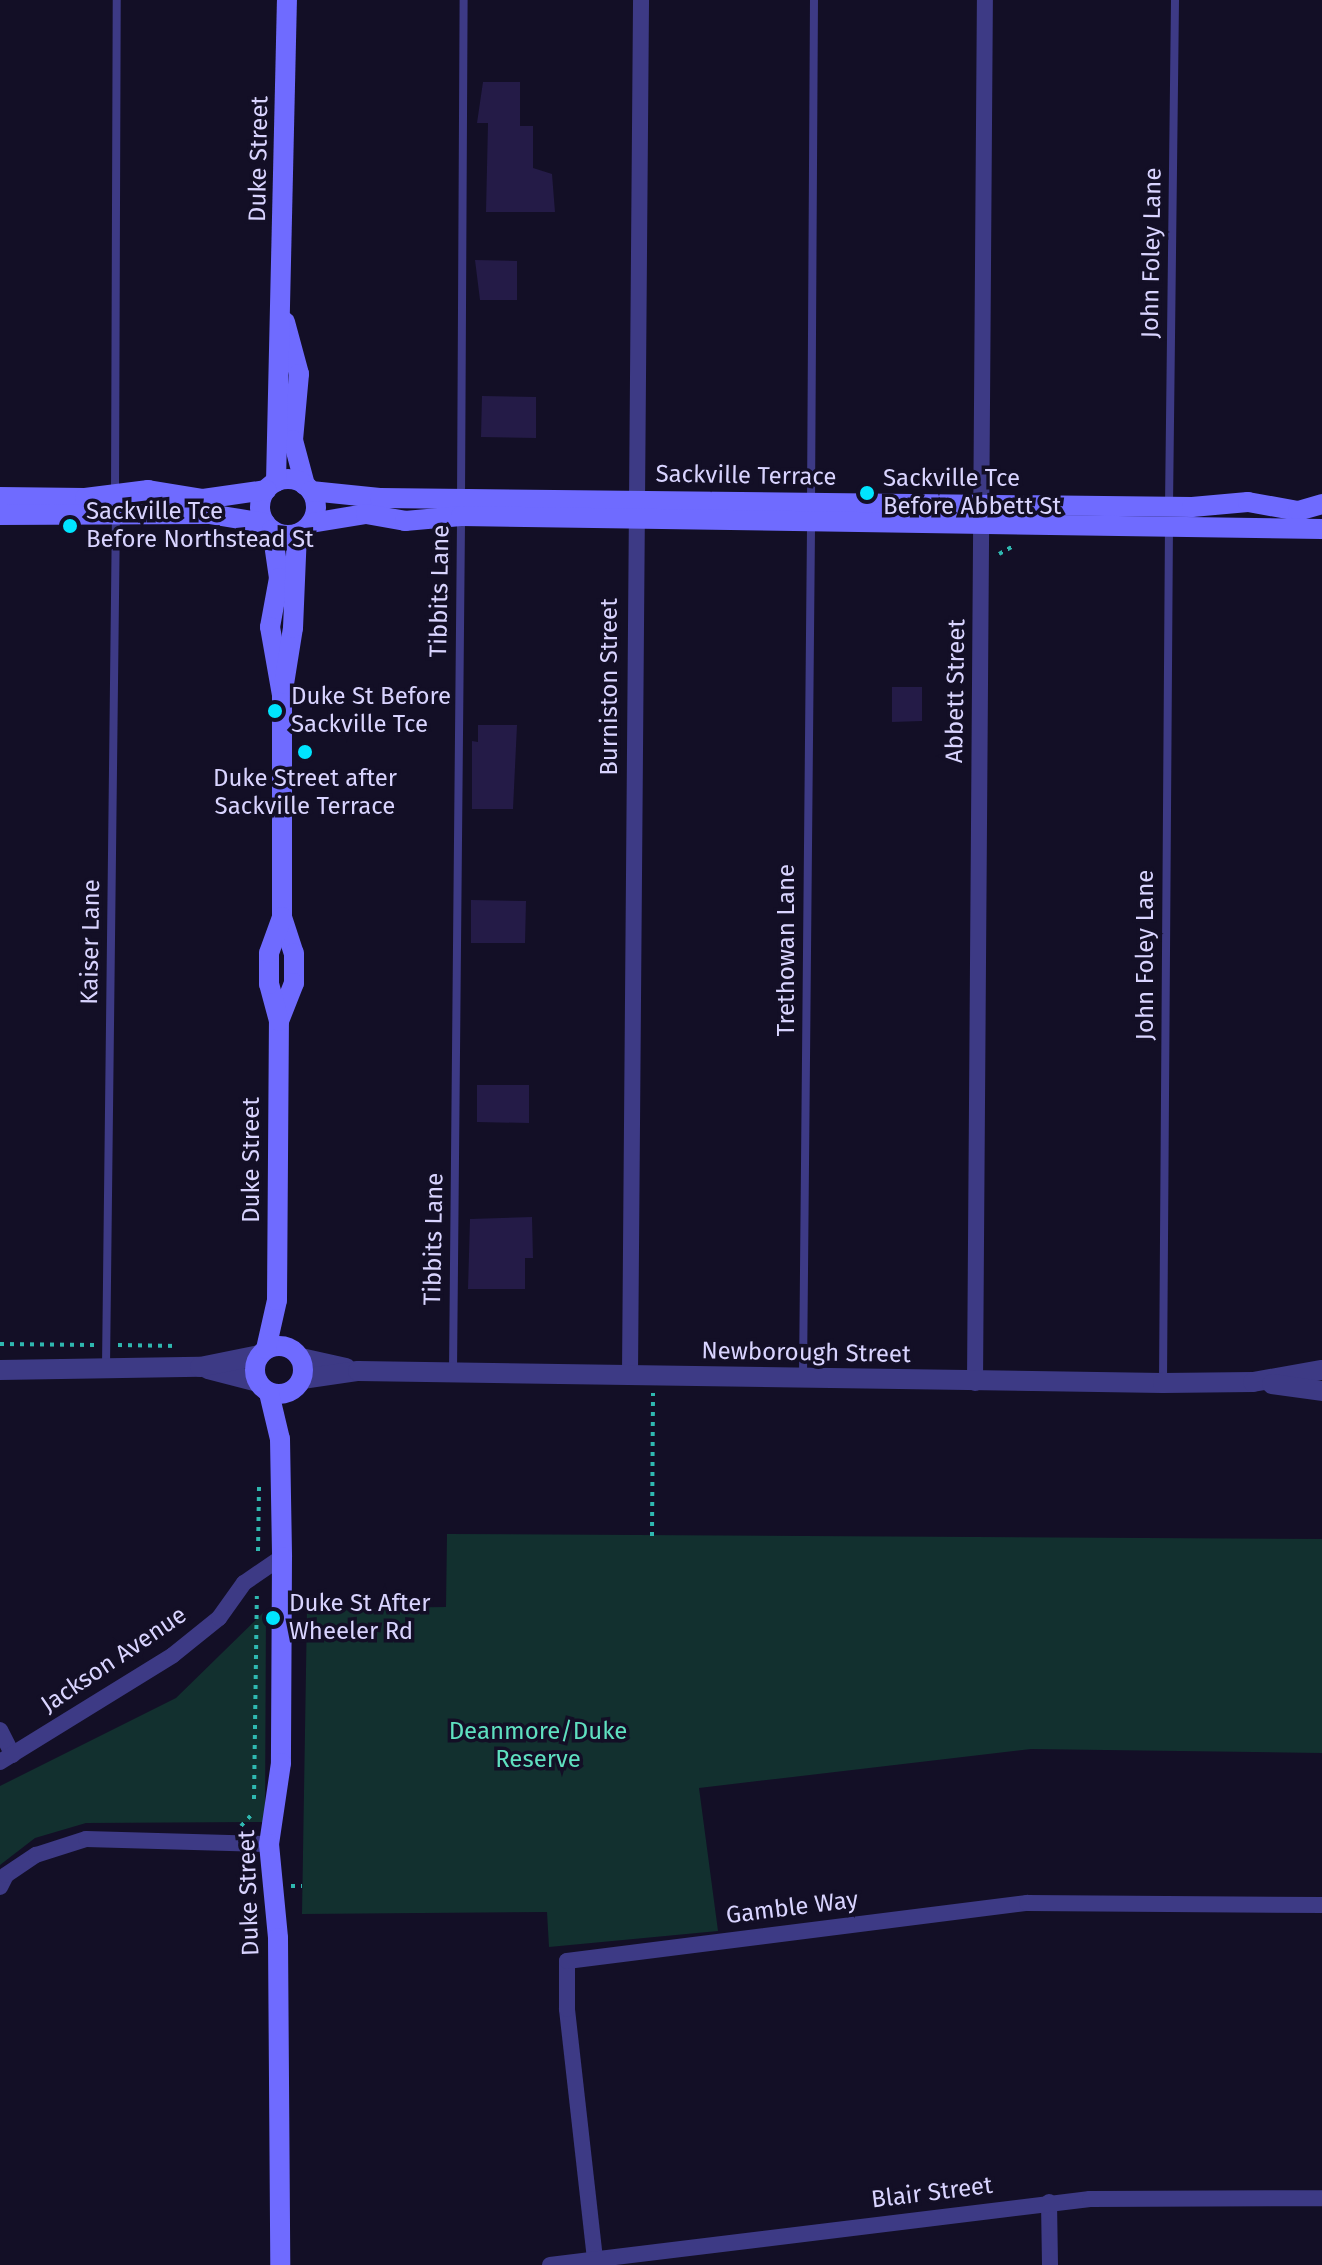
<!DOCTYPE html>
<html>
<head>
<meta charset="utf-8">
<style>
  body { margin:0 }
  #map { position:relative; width:1322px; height:2265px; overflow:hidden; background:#130f26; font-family:"Fira Sans",sans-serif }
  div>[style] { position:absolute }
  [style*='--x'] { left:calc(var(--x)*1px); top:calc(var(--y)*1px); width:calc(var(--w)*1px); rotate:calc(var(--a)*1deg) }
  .green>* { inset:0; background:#12302f }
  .building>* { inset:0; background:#241b47 }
  .path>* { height:4px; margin-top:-2px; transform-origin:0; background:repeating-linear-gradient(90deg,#2fb8b0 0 4px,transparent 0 10px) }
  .service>* { height:8px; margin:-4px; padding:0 4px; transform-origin:4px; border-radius:4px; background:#3d3a85 }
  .minor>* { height:16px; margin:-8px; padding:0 8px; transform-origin:8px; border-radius:8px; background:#3d3a85 }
  .tertiary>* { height:20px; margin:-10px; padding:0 10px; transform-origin:10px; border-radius:10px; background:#3d3a85 }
  .secondary>* { height:20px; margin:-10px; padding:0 10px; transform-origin:10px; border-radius:10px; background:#6f6bff }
  .secondary>.ring { margin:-10px; padding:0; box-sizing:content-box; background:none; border:20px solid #6f6bff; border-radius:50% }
  .dots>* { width:22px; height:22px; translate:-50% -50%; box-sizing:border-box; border:4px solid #130f26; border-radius:50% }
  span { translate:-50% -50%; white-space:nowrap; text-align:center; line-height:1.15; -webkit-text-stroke:7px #130f26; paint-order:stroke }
  .street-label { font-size:24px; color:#d9d4ff }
  .poi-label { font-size:24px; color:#d9d4ff }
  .left { translate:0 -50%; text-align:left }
  .park-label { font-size:24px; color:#5fe0c0 }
</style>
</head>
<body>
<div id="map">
  <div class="green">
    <i style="clip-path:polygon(447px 1534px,1322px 1539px,1322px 1753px,1031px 1749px,699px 1788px,718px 1931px,549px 1947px,547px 1912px,302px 1914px,307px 1609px,446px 1607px)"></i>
    <i style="clip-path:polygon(266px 1610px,265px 1822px,86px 1823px,35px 1838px,0 1865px,0 1786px,176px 1698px)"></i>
  </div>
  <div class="building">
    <i style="clip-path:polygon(483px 82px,520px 82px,520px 126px,533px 126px,533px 168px,552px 174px,555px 212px,486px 212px,488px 123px,477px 123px)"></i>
    <i style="clip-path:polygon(475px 260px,517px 261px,517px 300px,480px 300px)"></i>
    <i style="clip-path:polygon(482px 396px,536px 397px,536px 438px,481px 437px)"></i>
    <i style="clip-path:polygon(892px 687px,922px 687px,922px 721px,892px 722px)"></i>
    <i style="clip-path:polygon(478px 725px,517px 725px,513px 809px,472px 809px,472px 741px,478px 742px)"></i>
    <i style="clip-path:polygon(471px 900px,526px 901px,525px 943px,471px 943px)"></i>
    <i style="clip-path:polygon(477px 1085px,529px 1085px,529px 1123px,477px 1122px)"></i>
    <i style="clip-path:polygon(532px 1217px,533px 1258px,525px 1258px,525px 1289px,468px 1289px,470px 1219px)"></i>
  </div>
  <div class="path">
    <i style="--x:999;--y:554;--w:18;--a:-29"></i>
    <i style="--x:0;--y:1344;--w:94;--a:0.6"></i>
    <i style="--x:118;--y:1345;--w:60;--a:1"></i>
    <i style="--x:652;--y:1536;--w:143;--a:-89.6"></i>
    <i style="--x:258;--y:1551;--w:67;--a:-89.1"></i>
    <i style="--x:254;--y:1799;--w:203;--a:-89.2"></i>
    <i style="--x:241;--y:1826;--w:19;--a:-47"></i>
    <i style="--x:291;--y:1886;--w:11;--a:0"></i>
  </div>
  <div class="service">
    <i style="--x:115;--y:495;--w:495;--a:-89.8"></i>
    <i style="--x:461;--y:499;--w:499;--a:-89.7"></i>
    <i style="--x:811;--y:503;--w:503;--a:-89.66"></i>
    <i style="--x:1169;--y:506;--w:506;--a:-89.32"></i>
    <i style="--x:106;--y:1367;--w:850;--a:-89.33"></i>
    <i style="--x:453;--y:1371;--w:854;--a:-89.46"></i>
    <i style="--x:803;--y:1377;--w:854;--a:-89.46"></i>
    <i style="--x:1163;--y:1383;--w:854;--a:-89.6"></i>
  </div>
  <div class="minor">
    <i style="--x:630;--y:1374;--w:1374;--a:-89.54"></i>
    <i style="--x:975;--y:1383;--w:1383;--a:-89.59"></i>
    <i style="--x:0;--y:1730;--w:28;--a:63"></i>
    <i style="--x:0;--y:1762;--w:203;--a:-31.7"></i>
    <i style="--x:173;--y:1655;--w:59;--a:-38.8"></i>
    <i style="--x:219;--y:1618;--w:43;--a:-54.5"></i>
    <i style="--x:244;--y:1583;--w:46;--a:-34.4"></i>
    <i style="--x:0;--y:1887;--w:13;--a:-63"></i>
    <i style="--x:6;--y:1875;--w:36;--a:-34"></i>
    <i style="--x:36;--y:1855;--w:52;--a:-17.7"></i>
    <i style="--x:86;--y:1839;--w:183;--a:1.6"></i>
    <i style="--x:1049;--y:2202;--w:63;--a:89.1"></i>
    <i style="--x:595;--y:2259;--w:252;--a:-96.4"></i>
    <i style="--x:567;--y:2009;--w:48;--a:-90"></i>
    <i style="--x:567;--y:1961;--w:464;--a:-7.2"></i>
    <i style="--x:1027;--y:1903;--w:295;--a:0.4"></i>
    <i style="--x:550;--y:2265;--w:544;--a:-6.97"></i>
    <i style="--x:1090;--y:2199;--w:232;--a:-0.2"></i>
  </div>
  <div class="tertiary">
    <i style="--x:301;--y:1358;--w:46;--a:12.5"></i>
    <i style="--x:208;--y:1369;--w:52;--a:14.6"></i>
    <i style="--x:0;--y:1370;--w:200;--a:-0.9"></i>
    <i style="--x:200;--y:1367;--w:61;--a:-11.3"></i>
    <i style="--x:302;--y:1379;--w:57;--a:-8.1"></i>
    <i style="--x:358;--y:1371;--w:805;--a:0.85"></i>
    <i style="--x:1163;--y:1383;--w:90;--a:-0.6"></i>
    <i style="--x:1253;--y:1382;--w:70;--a:-9.9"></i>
    <i style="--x:1272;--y:1384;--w:50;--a:8"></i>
  </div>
  <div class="secondary">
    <i style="--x:285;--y:322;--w:54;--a:74.9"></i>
    <i style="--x:299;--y:374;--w:66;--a:95.2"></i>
    <i style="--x:293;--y:440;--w:47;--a:75.1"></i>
    <i class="ring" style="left:260px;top:479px;width:36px;height:36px"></i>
    <i style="--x:276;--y:482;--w:482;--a:-88.7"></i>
    <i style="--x:311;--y:491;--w:69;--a:5.8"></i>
    <i style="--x:380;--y:498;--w:812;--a:0.64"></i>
    <i style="--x:1192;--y:507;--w:56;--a:-5.1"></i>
    <i style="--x:1248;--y:502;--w:51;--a:10.2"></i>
    <i style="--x:1298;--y:511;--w:25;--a:-16"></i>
    <i style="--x:0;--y:497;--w:85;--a:0.7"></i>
    <i style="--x:85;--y:498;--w:64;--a:-7.2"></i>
    <i style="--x:148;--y:490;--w:56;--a:9.3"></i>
    <i style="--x:203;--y:499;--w:64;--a:-8.1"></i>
    <i style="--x:0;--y:515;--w:209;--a:-0.3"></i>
    <i style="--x:209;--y:514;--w:57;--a:9.1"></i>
    <i style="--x:311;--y:523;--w:56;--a:-9.3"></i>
    <i style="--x:366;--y:514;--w:40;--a:10"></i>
    <i style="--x:405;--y:521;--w:56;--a:-5.1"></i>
    <i style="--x:461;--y:516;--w:861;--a:0.87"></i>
    <i style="--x:272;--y:530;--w:49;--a:81.7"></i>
    <i style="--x:279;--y:578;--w:50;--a:100.4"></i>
    <i style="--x:270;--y:627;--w:69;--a:80"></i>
    <i style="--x:282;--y:695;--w:222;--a:90"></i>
    <i style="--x:282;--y:917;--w:38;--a:72"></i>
    <i style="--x:294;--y:953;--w:30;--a:90"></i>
    <i style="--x:294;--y:983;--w:41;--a:111.5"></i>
    <i style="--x:284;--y:684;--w:57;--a:-80.9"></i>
    <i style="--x:293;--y:628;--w:94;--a:-87.6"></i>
    <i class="ring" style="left:255px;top:1346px;width:28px;height:28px"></i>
    <i style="--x:266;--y:1349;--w:50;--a:-77.3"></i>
    <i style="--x:277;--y:1300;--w:279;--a:-89.6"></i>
    <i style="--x:279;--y:1021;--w:38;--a:-105"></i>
    <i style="--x:269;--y:984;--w:31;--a:-90"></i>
    <i style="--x:269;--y:953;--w:38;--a:-70"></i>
    <i style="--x:269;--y:1393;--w:47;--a:76.6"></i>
    <i style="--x:280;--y:1439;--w:118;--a:89"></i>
    <i style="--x:282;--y:1557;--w:206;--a:90.3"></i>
    <i style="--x:281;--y:1763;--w:82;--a:98.4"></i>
    <i style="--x:269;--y:1844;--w:94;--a:84.5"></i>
    <i style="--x:278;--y:1938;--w:327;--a:89.6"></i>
  </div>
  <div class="dots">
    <i style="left:867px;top:493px;background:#00e5ff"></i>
    <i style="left:70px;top:526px;background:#00e5ff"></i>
    <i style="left:275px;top:711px;background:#00e5ff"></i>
    <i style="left:305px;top:752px;background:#00e5ff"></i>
    <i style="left:273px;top:1618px;background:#00e5ff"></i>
  </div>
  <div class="street-label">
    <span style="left:259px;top:159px;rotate:-89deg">Duke Street</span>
    <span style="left:1152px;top:253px;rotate:-89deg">John Foley Lane</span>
    <span style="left:746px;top:476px;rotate:1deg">Sackville Terrace</span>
    <span style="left:440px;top:591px;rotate:-89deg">Tibbits Lane</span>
    <span style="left:610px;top:687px;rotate:-90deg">Burniston Street</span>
    <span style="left:956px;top:691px;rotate:-89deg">Abbett Street</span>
    <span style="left:91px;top:942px;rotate:-89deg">Kaiser Lane</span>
    <span style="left:787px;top:950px;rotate:-90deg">Trethowan Lane</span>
    <span style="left:1146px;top:955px;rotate:-90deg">John Foley Lane</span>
    <span style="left:252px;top:1160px;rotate:-90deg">Duke Street</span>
    <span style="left:434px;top:1239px;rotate:-89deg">Tibbits Lane</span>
    <span style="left:806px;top:1353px;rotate:1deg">Newborough Street</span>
    <span style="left:114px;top:1660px;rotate:-34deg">Jackson Avenue</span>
    <span style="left:249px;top:1893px;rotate:-92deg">Duke Street</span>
    <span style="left:792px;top:1908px;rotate:-7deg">Gamble Way</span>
    <span style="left:932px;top:2193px;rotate:-7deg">Blair Street</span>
  </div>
  <div class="poi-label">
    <span class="left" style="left:883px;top:493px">Sackville Tce<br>Before Abbett St</span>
    <span class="left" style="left:86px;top:526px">Sackville Tce<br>Before Northstead St</span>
    <span class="left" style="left:291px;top:711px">Duke St Before<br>Sackville Tce</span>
    <span style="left:305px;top:793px">Duke Street after<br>Sackville Terrace</span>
    <span class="left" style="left:289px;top:1618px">Duke St After<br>Wheeler Rd</span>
  </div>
  <div class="park-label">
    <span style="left:538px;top:1746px">Deanmore/Duke<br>Reserve</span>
  </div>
</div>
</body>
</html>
